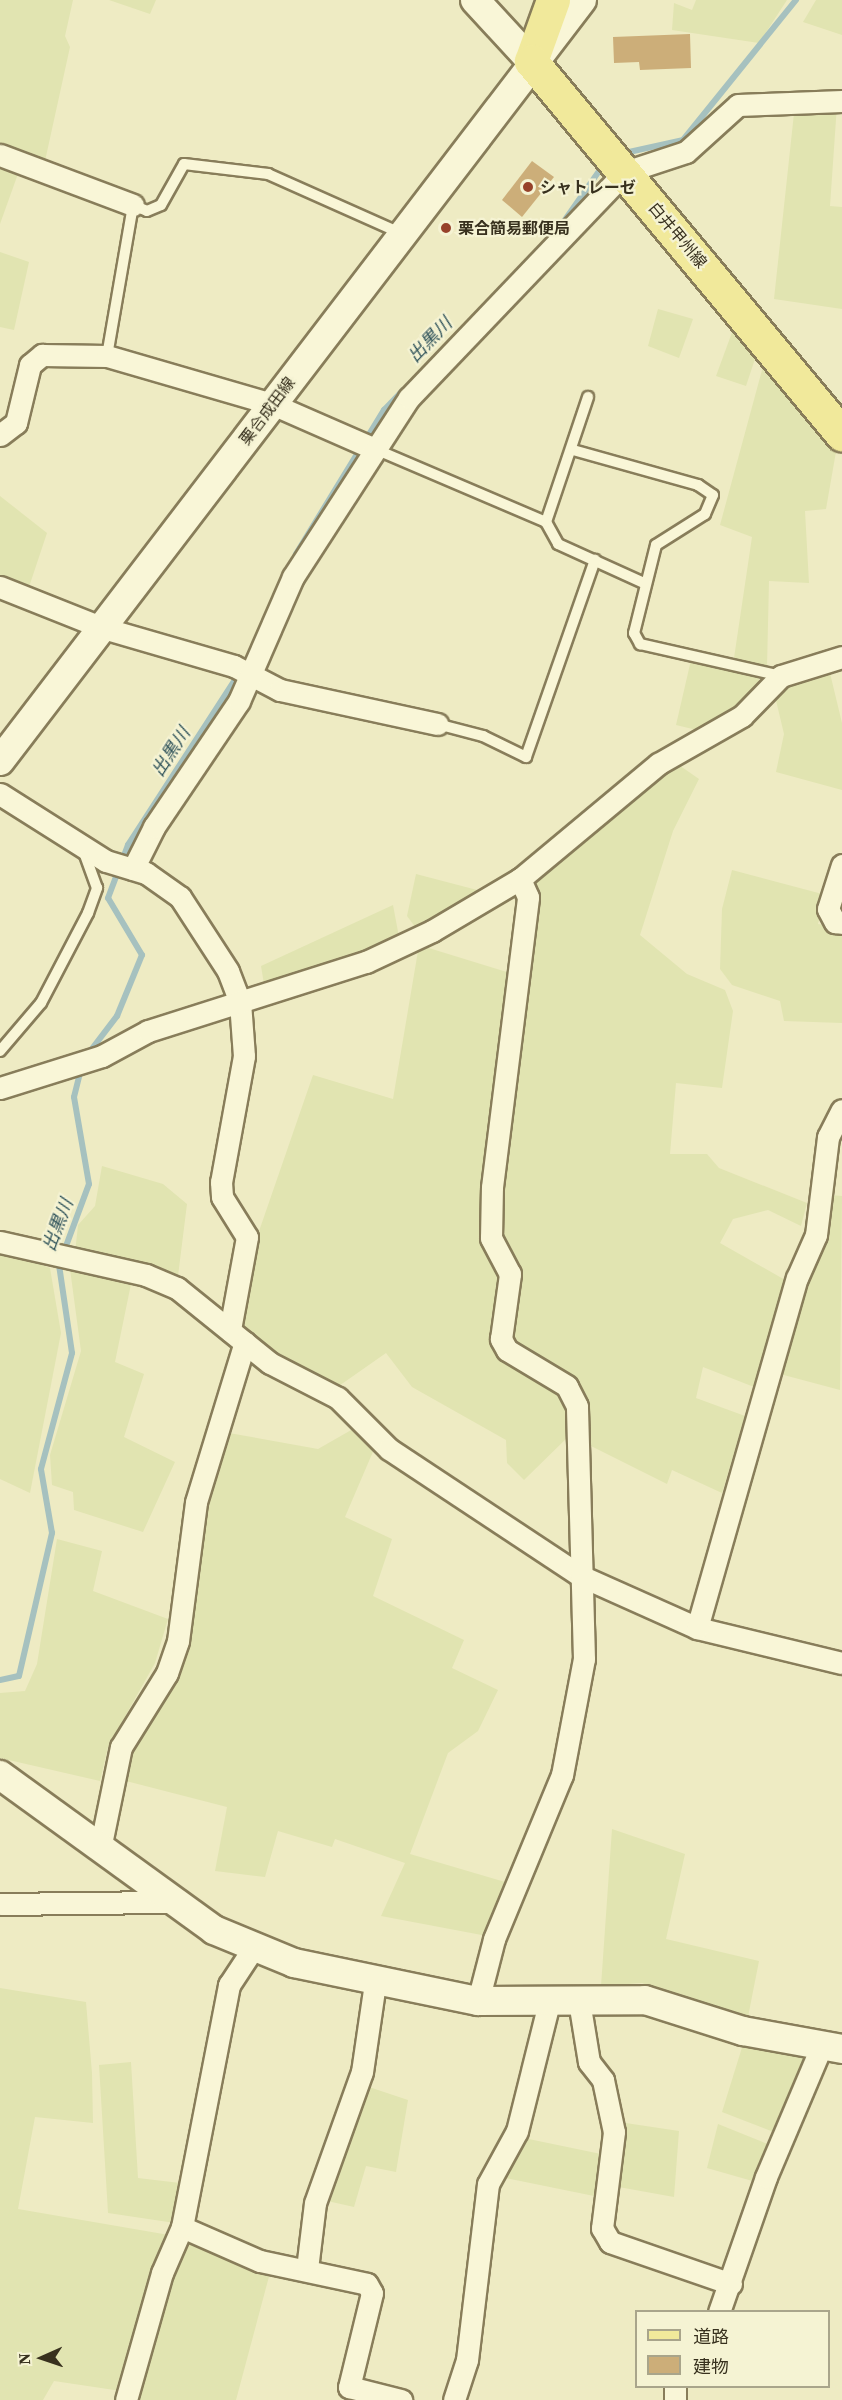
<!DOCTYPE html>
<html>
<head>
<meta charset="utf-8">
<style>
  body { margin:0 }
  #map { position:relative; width:842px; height:2400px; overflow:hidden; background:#eeebc3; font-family:"Source Serif 4","Noto Sans JP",serif }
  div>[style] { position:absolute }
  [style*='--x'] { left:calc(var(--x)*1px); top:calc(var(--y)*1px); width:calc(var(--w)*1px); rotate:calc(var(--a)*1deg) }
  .farmland>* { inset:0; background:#e1e4b1 }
  .stream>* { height:6px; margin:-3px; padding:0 3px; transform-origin:3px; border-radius:3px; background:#a6c1bf }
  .building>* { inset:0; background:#ccae79 }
  .roads { filter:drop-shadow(2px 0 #887d5a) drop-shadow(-2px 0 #887d5a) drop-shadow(0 2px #887d5a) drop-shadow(0 -2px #887d5a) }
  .lane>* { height:10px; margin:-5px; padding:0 5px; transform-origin:5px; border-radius:5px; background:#f9f6d7 }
  .street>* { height:21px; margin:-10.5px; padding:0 10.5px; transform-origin:10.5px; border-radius:10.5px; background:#f9f6d7 }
  .secondary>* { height:28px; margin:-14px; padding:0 14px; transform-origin:14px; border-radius:14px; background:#f9f6d7 }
  .primary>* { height:33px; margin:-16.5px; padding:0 16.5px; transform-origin:16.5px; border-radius:16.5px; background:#f1e99b }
  .dots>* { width:16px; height:16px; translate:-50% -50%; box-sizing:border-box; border:3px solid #f5f3d3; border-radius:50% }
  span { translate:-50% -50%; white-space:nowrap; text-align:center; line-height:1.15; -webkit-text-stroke:4.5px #f5f3d3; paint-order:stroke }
  .poi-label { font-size:16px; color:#38311e; font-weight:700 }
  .left { translate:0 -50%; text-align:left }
  .street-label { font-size:16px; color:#38311e }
  .water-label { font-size:18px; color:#2d5158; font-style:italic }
  .legend { position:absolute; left:635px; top:2310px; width:195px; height:78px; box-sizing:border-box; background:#f5f3d3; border:2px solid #a9a58b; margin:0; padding:8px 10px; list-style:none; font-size:18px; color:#38311e }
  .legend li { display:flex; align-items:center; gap:12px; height:30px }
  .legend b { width:30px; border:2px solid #a9a58b }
  .north { position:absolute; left:12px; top:2328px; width:60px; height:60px; -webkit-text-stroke:4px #f5f3d3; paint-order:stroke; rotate:267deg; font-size:16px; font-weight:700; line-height:24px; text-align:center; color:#38311e }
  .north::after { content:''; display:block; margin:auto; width:21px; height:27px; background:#38311e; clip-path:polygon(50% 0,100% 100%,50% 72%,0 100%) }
</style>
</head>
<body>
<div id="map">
  <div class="farmland">
    <i style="clip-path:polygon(0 0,73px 0,65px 36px,70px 47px,45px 161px,0 145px)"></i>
    <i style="clip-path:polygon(109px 0,156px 0,150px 14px)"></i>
    <i style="clip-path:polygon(696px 0,787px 0,759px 43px,672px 30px,674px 3px,692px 10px)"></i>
    <i style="clip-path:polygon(816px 0,842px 0,842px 35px,803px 22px)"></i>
    <i style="clip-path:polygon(795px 104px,837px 105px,830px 206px,842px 207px,842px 309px,774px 299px)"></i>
    <i style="clip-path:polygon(0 164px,19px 171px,0 224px)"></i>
    <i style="clip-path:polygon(0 252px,29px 262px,14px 330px,0 327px)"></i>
    <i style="clip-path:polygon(658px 309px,693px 319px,679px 358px,648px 346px)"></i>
    <i style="clip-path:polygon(734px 327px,757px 353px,746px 386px,716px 376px)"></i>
    <i style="clip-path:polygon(765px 359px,837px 446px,826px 509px,805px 511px,809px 583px,769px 581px,767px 667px,734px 658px,752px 537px,720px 525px)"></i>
    <i style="clip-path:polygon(0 496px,47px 533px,28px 590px,0 579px)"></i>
    <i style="clip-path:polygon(691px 660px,759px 676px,759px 688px,741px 709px,701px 731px,676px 725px)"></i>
    <i style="clip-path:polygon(829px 669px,842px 723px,842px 790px,776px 772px,784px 734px,774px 692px,787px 678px)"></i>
    <i style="clip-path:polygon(676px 763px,699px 779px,673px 831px,640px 935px,687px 974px,725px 990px,733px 1011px,722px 1088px,676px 1083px,670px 1154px,707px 1154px,719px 1168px,807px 1203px,801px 1226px,768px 1210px,733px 1219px,720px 1243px,787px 1281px,754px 1387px,703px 1367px,696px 1398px,745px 1416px,722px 1493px,672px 1470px,667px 1484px,591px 1446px,582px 1405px,516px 1348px,506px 1327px,519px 1292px,518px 1270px,496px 1230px,501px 1133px,523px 1033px,527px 879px)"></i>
    <i style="clip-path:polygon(732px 870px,826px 895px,818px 924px,842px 928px,842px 1023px,784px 1021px,780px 1001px,732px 985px,720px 969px,722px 909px)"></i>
    <i style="clip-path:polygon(416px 874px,481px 891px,416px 928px,407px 916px)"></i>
    <i style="clip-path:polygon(393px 905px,399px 937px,360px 959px,264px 984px,261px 966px)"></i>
    <i style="clip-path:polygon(419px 945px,510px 973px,488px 1153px,500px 1277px,491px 1319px,497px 1349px,560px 1386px,571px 1434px,524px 1480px,507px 1463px,506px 1440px,412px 1387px,386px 1353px,336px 1388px,273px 1360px,237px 1332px,257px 1237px,313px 1075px,393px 1099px)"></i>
    <i style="clip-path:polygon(102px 1166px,163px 1184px,187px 1204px,178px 1276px,75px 1253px,78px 1225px,95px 1206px)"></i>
    <i style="clip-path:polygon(830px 1195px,842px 1196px,840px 1390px,780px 1374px)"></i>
    <i style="clip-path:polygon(0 1250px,50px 1268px,61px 1333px,30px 1493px,0 1479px)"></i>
    <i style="clip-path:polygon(70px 1269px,131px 1284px,115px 1362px,144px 1374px,124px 1437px,175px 1462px,143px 1532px,74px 1510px,73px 1492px,52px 1485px,50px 1455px,81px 1351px)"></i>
    <i style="clip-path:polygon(353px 1429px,375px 1447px,345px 1517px,392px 1539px,373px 1596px,464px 1640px,452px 1668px,498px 1690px,478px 1731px,448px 1753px,410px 1854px,505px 1882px,487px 1936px,381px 1916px,405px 1863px,335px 1839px,332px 1847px,278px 1831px,265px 1877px,215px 1871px,227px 1807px,126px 1781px,129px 1754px,179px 1669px,201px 1526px,229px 1433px,318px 1449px)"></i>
    <i style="clip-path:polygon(57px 1539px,102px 1551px,93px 1591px,168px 1619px,155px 1663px,108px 1747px,100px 1781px,0 1758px,0 1693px,25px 1691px,37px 1664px)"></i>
    <i style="clip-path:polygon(612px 1829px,685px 1854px,666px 1939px,759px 1961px,747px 2022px,642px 1983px,601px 1986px)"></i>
    <i style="clip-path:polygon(0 1988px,86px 2002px,92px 2073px,93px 2123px,35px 2117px,18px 2209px,169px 2235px,121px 2391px,54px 2381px,43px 2400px,0 2400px)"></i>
    <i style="clip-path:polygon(744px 2041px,809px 2059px,779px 2134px,722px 2112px)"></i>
    <i style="clip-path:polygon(131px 2062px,138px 2178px,180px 2183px,175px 2223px,108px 2213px,99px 2065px)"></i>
    <i style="clip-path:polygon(363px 2085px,408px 2100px,396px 2172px,366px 2166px,354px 2207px,323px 2200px)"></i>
    <i style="clip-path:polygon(619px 2122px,679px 2131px,674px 2197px,613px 2186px)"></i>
    <i style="clip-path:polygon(718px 2124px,770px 2145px,756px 2182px,707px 2168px)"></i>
    <i style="clip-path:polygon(519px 2137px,601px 2154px,594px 2196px,500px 2177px)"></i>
    <i style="clip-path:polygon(183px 2238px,271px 2269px,236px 2400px,132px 2400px)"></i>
  </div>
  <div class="stream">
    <i style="--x:620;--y:154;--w:65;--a:-12.5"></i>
    <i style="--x:683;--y:140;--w:180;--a:-51.1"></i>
    <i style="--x:560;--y:227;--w:77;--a:-55.1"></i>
    <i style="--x:296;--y:554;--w:169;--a:-58.6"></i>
    <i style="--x:384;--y:410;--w:28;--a:-46"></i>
    <i style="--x:88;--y:1054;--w:48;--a:-52.7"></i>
    <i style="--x:117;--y:1016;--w:66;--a:-67.7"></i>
    <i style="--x:142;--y:955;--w:66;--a:-120.8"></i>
    <i style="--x:108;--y:898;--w:57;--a:-69.3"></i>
    <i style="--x:128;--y:845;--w:206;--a:-57.1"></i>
    <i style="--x:0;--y:1680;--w:19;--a:-12"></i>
    <i style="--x:19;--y:1676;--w:147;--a:-77"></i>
    <i style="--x:52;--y:1533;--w:65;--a:-99.8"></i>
    <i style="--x:41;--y:1469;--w:120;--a:-75"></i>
    <i style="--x:72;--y:1353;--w:89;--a:-98.4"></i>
    <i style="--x:59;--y:1265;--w:86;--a:-69.7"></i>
    <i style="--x:89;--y:1184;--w:88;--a:-99.8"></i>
    <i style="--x:74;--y:1097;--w:30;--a:-76"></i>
  </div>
  <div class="building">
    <i style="clip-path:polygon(690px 34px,691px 68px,640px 70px,639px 62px,614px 63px,613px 37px)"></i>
    <i style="clip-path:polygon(532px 161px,554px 177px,522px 217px,502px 200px)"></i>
  </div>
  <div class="roads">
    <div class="lane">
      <i style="--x:107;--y:356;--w:153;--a:-80.2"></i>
      <i style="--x:133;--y:205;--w:15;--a:23"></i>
      <i style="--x:147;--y:211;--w:15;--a:-23"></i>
      <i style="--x:161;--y:205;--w:47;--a:-60.7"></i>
      <i style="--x:184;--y:164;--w:85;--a:6.8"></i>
      <i style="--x:268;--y:174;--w:148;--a:24"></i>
      <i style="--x:375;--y:449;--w:186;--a:23.1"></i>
      <i style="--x:546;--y:522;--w:25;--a:61"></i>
      <i style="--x:558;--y:544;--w:94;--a:24.4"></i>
      <i style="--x:573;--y:450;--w:130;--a:15.6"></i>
      <i style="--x:698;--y:485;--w:18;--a:34"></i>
      <i style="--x:713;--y:495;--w:21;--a:113"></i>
      <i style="--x:705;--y:514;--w:58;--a:147.7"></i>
      <i style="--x:656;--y:545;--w:91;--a:104"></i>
      <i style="--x:634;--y:633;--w:13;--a:61"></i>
      <i style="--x:640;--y:644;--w:145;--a:12.8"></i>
      <i style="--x:546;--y:522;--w:132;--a:-71.4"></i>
      <i style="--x:437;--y:724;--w:48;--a:14.6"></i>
      <i style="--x:483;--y:736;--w:48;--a:26"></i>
      <i style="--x:526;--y:757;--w:209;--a:-70.7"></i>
      <i style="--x:0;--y:1051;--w:63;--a:-49.5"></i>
      <i style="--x:41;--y:1003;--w:102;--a:-62.4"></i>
      <i style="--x:88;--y:913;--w:27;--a:-70"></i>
      <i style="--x:97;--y:888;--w:38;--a:-110"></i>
    </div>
    <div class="street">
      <i style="--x:0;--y:155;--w:142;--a:20.6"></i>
      <i style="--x:0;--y:435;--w:20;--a:-37"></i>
      <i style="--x:16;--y:423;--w:60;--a:-76.4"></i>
      <i style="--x:30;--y:365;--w:16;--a:-40"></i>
      <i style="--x:42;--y:355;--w:65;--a:0.9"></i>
      <i style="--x:107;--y:356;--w:172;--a:16.2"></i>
      <i style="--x:272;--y:404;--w:112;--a:23.6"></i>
      <i style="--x:0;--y:587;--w:111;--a:21.7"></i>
      <i style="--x:103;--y:628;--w:136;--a:16.2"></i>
      <i style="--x:234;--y:666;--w:52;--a:27.6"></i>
      <i style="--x:280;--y:690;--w:161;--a:12.2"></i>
      <i style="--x:0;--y:794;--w:125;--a:32.3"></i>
      <i style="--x:106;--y:861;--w:42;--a:16.7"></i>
      <i style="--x:146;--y:873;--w:42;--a:35.2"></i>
      <i style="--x:180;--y:897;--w:88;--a:57"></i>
      <i style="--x:228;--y:971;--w:33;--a:69"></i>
      <i style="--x:240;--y:1002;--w:54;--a:85.8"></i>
      <i style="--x:244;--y:1056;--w:128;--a:100.3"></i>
      <i style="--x:221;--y:1182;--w:15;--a:86"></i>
      <i style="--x:222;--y:1197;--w:47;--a:58"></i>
      <i style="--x:247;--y:1237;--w:95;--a:100.4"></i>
      <i style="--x:842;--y:865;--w:46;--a:107.7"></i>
      <i style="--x:828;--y:909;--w:15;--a:62"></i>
      <i style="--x:835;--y:922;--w:7;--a:8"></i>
      <i style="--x:133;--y:869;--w:47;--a:-63.4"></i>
      <i style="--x:154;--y:827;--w:152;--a:-56"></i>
      <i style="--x:239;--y:701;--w:135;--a:-66.5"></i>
      <i style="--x:293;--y:577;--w:213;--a:-57.1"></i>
      <i style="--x:409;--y:398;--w:313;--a:-46.3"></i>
      <i style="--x:625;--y:172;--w:64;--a:-18.2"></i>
      <i style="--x:686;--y:152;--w:70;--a:-42.1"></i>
      <i style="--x:738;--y:105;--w:104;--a:-2.2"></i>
      <i style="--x:0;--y:1088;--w:107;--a:-17.4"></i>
      <i style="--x:102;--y:1056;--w:52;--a:-28.5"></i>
      <i style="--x:148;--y:1031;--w:229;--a:-17.6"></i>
      <i style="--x:366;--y:962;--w:73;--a:-25.2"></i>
      <i style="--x:432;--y:931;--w:102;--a:-30.6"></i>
      <i style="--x:520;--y:879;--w:180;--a:-39.8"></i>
      <i style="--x:658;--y:764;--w:97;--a:-29.7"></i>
      <i style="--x:742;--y:716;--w:56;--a:-45.7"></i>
      <i style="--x:781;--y:676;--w:64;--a:-17.3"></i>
      <i style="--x:0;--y:1242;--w:150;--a:12.7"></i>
      <i style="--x:146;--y:1275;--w:34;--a:23"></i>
      <i style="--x:177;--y:1288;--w:119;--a:38.9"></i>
      <i style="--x:270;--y:1363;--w:76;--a:27.2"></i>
      <i style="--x:338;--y:1398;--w:72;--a:45"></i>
      <i style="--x:389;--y:1449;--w:230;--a:33.5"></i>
      <i style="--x:581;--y:1576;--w:127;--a:24.1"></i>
      <i style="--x:697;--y:1628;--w:149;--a:13.6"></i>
      <i style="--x:697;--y:1628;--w:364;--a:-74.1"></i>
      <i style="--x:797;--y:1278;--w:47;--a:-66.2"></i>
      <i style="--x:816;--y:1235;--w:99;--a:-83"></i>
      <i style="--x:828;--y:1137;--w:30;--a:-63"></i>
      <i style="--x:100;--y:1849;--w:104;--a:-78.4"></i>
      <i style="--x:121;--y:1747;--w:87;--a:-58.1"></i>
      <i style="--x:167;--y:1673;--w:34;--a:-71"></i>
      <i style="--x:178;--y:1641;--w:140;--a:-82.6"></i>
      <i style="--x:196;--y:1502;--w:167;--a:-73"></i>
      <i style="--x:0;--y:1904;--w:170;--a:-0.7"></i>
      <i style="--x:478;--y:2001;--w:64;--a:-75.5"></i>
      <i style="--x:494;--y:1939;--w:178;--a:-67.5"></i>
      <i style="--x:562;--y:1775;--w:118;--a:-79.3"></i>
      <i style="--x:584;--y:1659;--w:253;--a:-91.6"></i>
      <i style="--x:577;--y:1406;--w:22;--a:-117"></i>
      <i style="--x:567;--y:1386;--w:70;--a:-149"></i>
      <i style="--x:507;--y:1350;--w:13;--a:-119"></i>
      <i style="--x:501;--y:1339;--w:66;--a:-82.1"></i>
      <i style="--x:510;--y:1274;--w:41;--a:-117.8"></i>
      <i style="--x:491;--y:1238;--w:51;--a:-88.9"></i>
      <i style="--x:492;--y:1187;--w:292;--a:-82.9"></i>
      <i style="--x:528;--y:897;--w:20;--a:-114"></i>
      <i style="--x:579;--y:2001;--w:62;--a:80.7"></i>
      <i style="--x:589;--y:2062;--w:23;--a:52"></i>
      <i style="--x:603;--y:2080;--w:53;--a:78.1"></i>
      <i style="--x:614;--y:2132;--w:97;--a:97.1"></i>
      <i style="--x:602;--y:2228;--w:16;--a:60"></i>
      <i style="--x:610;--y:2242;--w:128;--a:19.1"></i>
      <i style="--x:182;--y:2227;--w:85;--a:23.6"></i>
      <i style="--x:260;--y:2261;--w:109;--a:12.1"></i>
      <i style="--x:367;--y:2284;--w:10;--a:61"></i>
      <i style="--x:372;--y:2293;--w:97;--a:103.7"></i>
      <i style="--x:349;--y:2387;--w:54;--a:14"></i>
      <i style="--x:307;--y:2269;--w:66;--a:-83.1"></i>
      <i style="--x:315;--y:2203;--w:139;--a:-70.3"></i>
      <i style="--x:362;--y:2072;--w:90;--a:-81.7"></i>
      <i style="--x:719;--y:2312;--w:143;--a:-70.8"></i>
      <i style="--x:766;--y:2177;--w:143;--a:-67"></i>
      <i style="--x:126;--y:2400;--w:132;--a:-74.2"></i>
      <i style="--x:162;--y:2273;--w:50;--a:-66.5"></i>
      <i style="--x:182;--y:2227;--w:247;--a:-79"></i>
      <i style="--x:229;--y:1985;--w:42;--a:-56.7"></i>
      <i style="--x:454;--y:2400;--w:42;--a:-72"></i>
      <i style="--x:467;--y:2360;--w:177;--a:-83.2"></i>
      <i style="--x:488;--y:2184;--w:60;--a:-61.3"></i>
      <i style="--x:517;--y:2131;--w:132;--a:-76"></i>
      <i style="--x:675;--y:2400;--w:14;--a:-90"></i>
    </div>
    <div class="secondary">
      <i style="--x:475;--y:0;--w:83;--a:47.4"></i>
      <i style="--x:0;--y:761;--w:958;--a:-52.59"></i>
      <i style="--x:0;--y:1775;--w:264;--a:35.9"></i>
      <i style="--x:214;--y:1930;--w:87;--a:22.4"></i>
      <i style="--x:294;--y:1963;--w:188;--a:11.7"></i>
      <i style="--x:478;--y:2001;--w:167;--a:-0.3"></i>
      <i style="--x:645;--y:2000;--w:103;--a:17.6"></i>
      <i style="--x:743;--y:2031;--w:101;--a:10.3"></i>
    </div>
    <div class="primary">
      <i style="--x:553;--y:0;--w:65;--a:109.8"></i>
      <i style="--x:531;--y:61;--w:486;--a:50.2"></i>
    </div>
  </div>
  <div class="dots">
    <i style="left:528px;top:187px;background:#97422a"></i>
    <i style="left:446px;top:228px;background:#97422a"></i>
  </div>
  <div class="poi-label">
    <span class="left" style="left:540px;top:187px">シャトレーゼ</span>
    <span class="left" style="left:458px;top:228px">栗合簡易郵便局</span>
  </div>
  <div class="street-label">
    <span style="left:678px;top:235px;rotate:50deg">白井甲州線</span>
    <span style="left:267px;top:411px;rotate:-53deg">栗合成田線</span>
  </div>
  <div class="water-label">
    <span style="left:430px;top:340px;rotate:-46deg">出黒川</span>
    <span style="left:171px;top:752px;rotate:-57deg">出黒川</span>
    <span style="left:58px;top:1225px;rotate:-69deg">出黒川</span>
  </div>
  <ul class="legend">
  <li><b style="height:8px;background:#f1e99b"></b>道路</li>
  <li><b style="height:16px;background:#ccae79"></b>建物</li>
  </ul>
  <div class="north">N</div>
</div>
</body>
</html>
